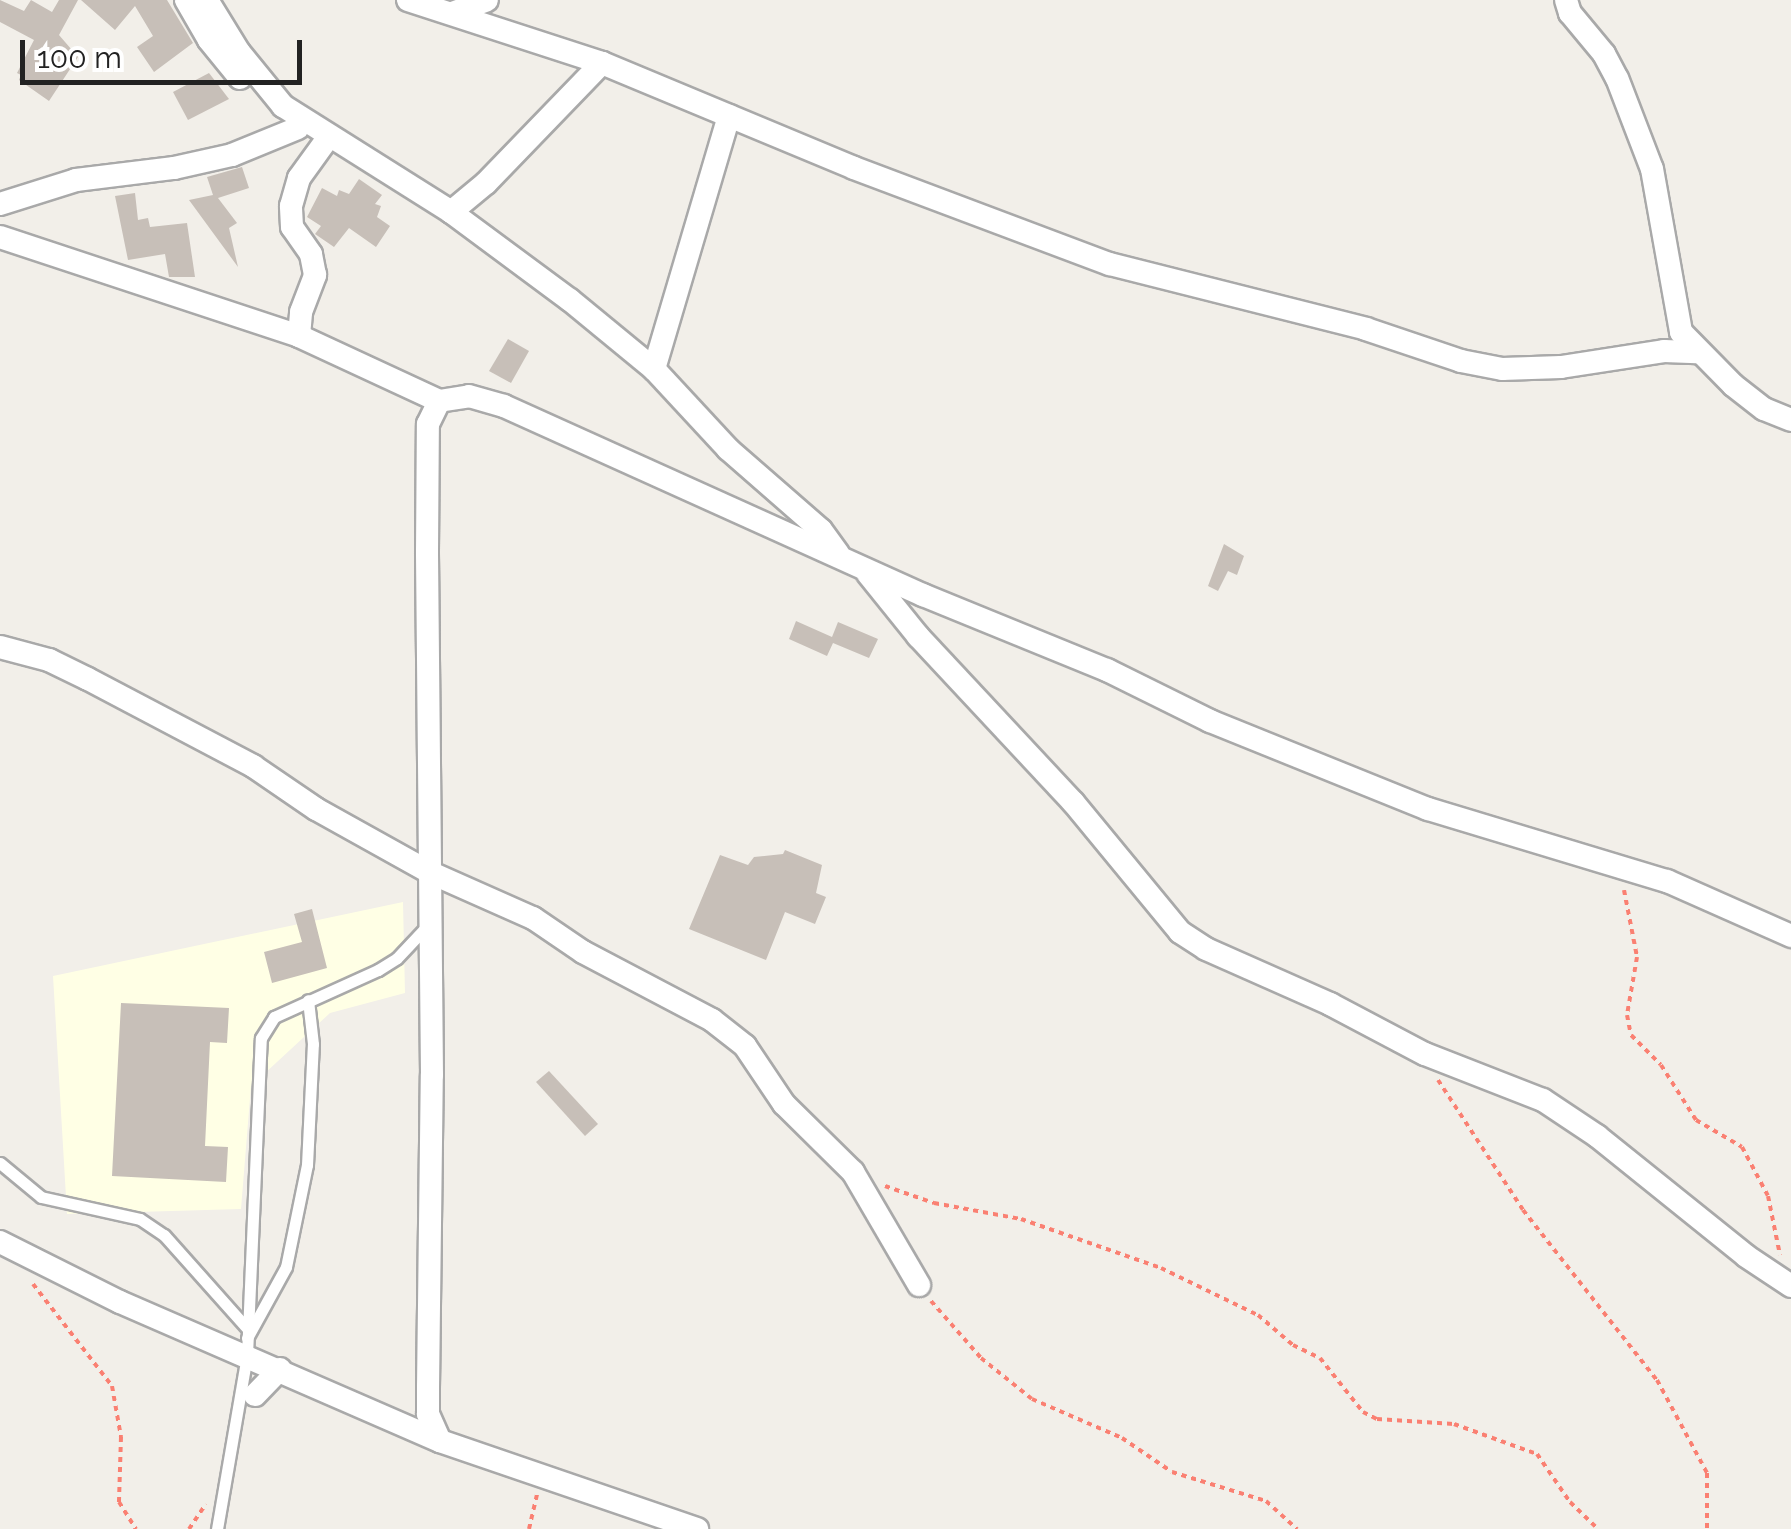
<!DOCTYPE html>
<html>
<head>
<meta charset="utf-8">
<style>
  body { margin:0 }
  #map { position:relative; width:1791px; height:1529px; overflow:hidden; background:#f2efe9; font-family:Raleway,sans-serif }
  div>[style] { position:absolute }
  [style*='--x'] { left:calc(var(--x)*1px); top:calc(var(--y)*1px); width:calc(var(--w)*1px); rotate:calc(var(--a)*1deg) }
  .education>* { inset:0; background:#ffffe5 }
  .building>* { inset:0; background:#c7bfb8 }
  .path>* { height:4px; margin-top:-2px; transform-origin:0; background:repeating-linear-gradient(90deg,#fa8072 0 5px,transparent 0 10px) }
  .roads { filter:drop-shadow(2px 0 #a9a9a9) drop-shadow(-2px 0 #a9a9a9) drop-shadow(0 2px #a9a9a9) drop-shadow(0 -2px #a9a9a9) }
  .lane>* { height:11px; margin:-5.5px; padding:0 5.5px; transform-origin:5.5px; border-radius:5.5px; background:#fff }
  .street>* { height:22px; margin:-11px; padding:0 11px; transform-origin:11px; border-radius:11px; background:#fff }
  span { translate:-50% -50%; white-space:nowrap; text-align:center; line-height:1.15; -webkit-text-stroke:10px #fff; paint-order:stroke }
  .scale { position:absolute; left:20px; top:40px; width:282px; height:45px; box-sizing:border-box; border:5px solid #222; border-top:0; padding-left:12px; font-size:30px; line-height:35px; white-space:nowrap; color:#222; -webkit-text-stroke:8px #fff; paint-order:stroke }
</style>
</head>
<body>
<div id="map">
  <div class="education">
    <i style="clip-path:polygon(403px 902px,405px 993px,330px 1013px,251px 1086px,241px 1209px,67px 1214px,53px 976px)"></i>
  </div>
  <div class="building">
    <i style="clip-path:polygon(0 0,24px 11px,31px 0,52px 12px,59px 0,78px 0,59px 35px,78px 57px,49px 101px,19px 80px,21px 75px,17px 73px,34px 40px,0 22px)"></i>
    <i style="clip-path:polygon(81px 0,167px 0,193px 43px,154px 72px,137px 47px,153px 36px,135px 6px,115px 30px)"></i>
    <i style="clip-path:polygon(209px 73px,229px 99px,188px 120px,173px 92px)"></i>
    <i style="clip-path:polygon(242px 167px,249px 188px,218px 198px,237px 223px,229px 228px,238px 267px,189px 200px,213px 195px,207px 177px)"></i>
    <i style="clip-path:polygon(359px 179px,382px 195px,375px 204px,381px 206px,377px 217px,390px 226px,376px 247px,349px 228px,334px 247px,315px 234px,321px 226px,307px 217px,322px 188px,337px 196px,339px 190px,349px 194px)"></i>
    <i style="clip-path:polygon(135px 193px,138px 220px,148px 218px,150px 227px,187px 223px,195px 277px,169px 277px,165px 254px,128px 260px,115px 196px)"></i>
    <i style="clip-path:polygon(508px 339px,529px 351px,511px 383px,489px 371px)"></i>
    <i style="clip-path:polygon(1224px 544px,1244px 556px,1237px 575px,1228px 571px,1218px 591px,1208px 586px)"></i>
    <i style="clip-path:polygon(796px 621px,832px 637px,838px 622px,878px 639px,869px 658px,833px 643px,827px 656px,789px 639px)"></i>
    <i style="clip-path:polygon(785px 850px,822px 865px,816px 893px,826px 897px,815px 924px,785px 912px,766px 960px,689px 929px,720px 855px,748px 865px,754px 857px,783px 854px)"></i>
    <i style="clip-path:polygon(312px 909px,327px 968px,272px 983px,264px 952px,302px 942px,294px 914px)"></i>
    <i style="clip-path:polygon(121px 1003px,229px 1008px,227px 1043px,210px 1042px,205px 1146px,228px 1147px,226px 1182px,112px 1176px)"></i>
    <i style="clip-path:polygon(549px 1071px,598px 1124px,585px 1136px,536px 1082px)"></i>
  </div>
  <div class="path">
    <i style="--x:1624;--y:890;--w:68;--a:79"></i>
    <i style="--x:1637;--y:957;--w:59;--a:99.8"></i>
    <i style="--x:1627;--y:1015;--w:20;--a:79"></i>
    <i style="--x:1631;--y:1035;--w:42;--a:45"></i>
    <i style="--x:1661;--y:1065;--w:65;--a:57.5"></i>
    <i style="--x:1696;--y:1120;--w:53;--a:30.4"></i>
    <i style="--x:1742;--y:1147;--w:55;--a:62"></i>
    <i style="--x:1768;--y:1196;--w:60;--a:78.5"></i>
    <i style="--x:1438;--y:1080;--w:155;--a:56.8"></i>
    <i style="--x:1523;--y:1210;--w:216;--a:51.8"></i>
    <i style="--x:1657;--y:1380;--w:106;--a:61.7"></i>
    <i style="--x:1707;--y:1473;--w:56;--a:90"></i>
    <i style="--x:885;--y:1186;--w:52;--a:19.1"></i>
    <i style="--x:934;--y:1203;--w:88;--a:10.4"></i>
    <i style="--x:1021;--y:1219;--w:148;--a:19.3"></i>
    <i style="--x:1161;--y:1268;--w:108;--a:25.9"></i>
    <i style="--x:1258;--y:1315;--w:46;--a:40.6"></i>
    <i style="--x:1293;--y:1345;--w:30;--a:26"></i>
    <i style="--x:1320;--y:1358;--w:69;--a:51.5"></i>
    <i style="--x:1363;--y:1412;--w:16;--a:27"></i>
    <i style="--x:1377;--y:1419;--w:77;--a:3.7"></i>
    <i style="--x:1454;--y:1424;--w:88;--a:19.9"></i>
    <i style="--x:1537;--y:1454;--w:58;--a:55.5"></i>
    <i style="--x:1570;--y:1502;--w:39;--a:44"></i>
    <i style="--x:33;--y:1284;--w:129;--a:52.2"></i>
    <i style="--x:112;--y:1386;--w:52;--a:80"></i>
    <i style="--x:121;--y:1437;--w:65;--a:91.8"></i>
    <i style="--x:119;--y:1502;--w:32;--a:58"></i>
    <i style="--x:931;--y:1301;--w:76;--a:48.7"></i>
    <i style="--x:981;--y:1358;--w:65;--a:38.8"></i>
    <i style="--x:1032;--y:1399;--w:98;--a:23.4"></i>
    <i style="--x:1122;--y:1438;--w:60;--a:34.2"></i>
    <i style="--x:1172;--y:1472;--w:98;--a:17.1"></i>
    <i style="--x:1266;--y:1501;--w:42;--a:42.1"></i>
    <i style="--x:189;--y:1529;--w:30;--a:-56"></i>
    <i style="--x:529;--y:1529;--w:37;--a:-77"></i>
  </div>
  <div class="roads">
    <div class="lane">
      <i style="--x:0;--y:1163;--w:53;--a:39.7"></i>
      <i style="--x:41;--y:1197;--w:101;--a:12.5"></i>
      <i style="--x:140;--y:1219;--w:29;--a:34"></i>
      <i style="--x:164;--y:1235;--w:125;--a:48.3"></i>
      <i style="--x:247;--y:1338;--w:81;--a:-61.2"></i>
      <i style="--x:286;--y:1267;--w:104;--a:-78.4"></i>
      <i style="--x:307;--y:1165;--w:121;--a:-87.2"></i>
      <i style="--x:313;--y:1044;--w:44;--a:-96.5"></i>
      <i style="--x:217;--y:1529;--w:177;--a:-80.2"></i>
      <i style="--x:247;--y:1355;--w:317;--a:-87.5"></i>
      <i style="--x:261;--y:1038;--w:25;--a:-58"></i>
      <i style="--x:274;--y:1017;--w:114;--a:-24.3"></i>
      <i style="--x:378;--y:970;--w:22;--a:-32"></i>
      <i style="--x:397;--y:958;--w:44;--a:-46.8"></i>
    </div>
    <div class="street">
      <i style="--x:186;--y:0;--w:46;--a:60.1"></i>
      <i style="--x:209;--y:40;--w:49;--a:50.8"></i>
      <i style="--x:207;--y:0;--w:61;--a:58.4"></i>
      <i style="--x:239;--y:52;--w:70;--a:50.8"></i>
      <i style="--x:283;--y:106;--w:199;--a:32.2"></i>
      <i style="--x:451;--y:212;--w:148;--a:36.5"></i>
      <i style="--x:570;--y:300;--w:109;--a:39.4"></i>
      <i style="--x:654;--y:369;--w:109;--a:47.2"></i>
      <i style="--x:728;--y:449;--w:123;--a:41.1"></i>
      <i style="--x:821;--y:530;--w:29;--a:54"></i>
      <i style="--x:408;--y:0;--w:204;--a:18"></i>
      <i style="--x:602;--y:63;--w:273;--a:22.6"></i>
      <i style="--x:854;--y:168;--w:273;--a:20.6"></i>
      <i style="--x:1110;--y:264;--w:264;--a:14.2"></i>
      <i style="--x:1366;--y:329;--w:100;--a:18.6"></i>
      <i style="--x:1461;--y:361;--w:42;--a:11"></i>
      <i style="--x:1502;--y:369;--w:59;--a:-1.9"></i>
      <i style="--x:1561;--y:367;--w:104;--a:-8.8"></i>
      <i style="--x:1664;--y:351;--w:33;--a:2"></i>
      <i style="--x:1566;--y:0;--w:14;--a:73"></i>
      <i style="--x:1570;--y:13;--w:53;--a:50.3"></i>
      <i style="--x:1604;--y:54;--w:27;--a:62"></i>
      <i style="--x:1617;--y:78;--w:97;--a:69"></i>
      <i style="--x:1652;--y:169;--w:166;--a:79.9"></i>
      <i style="--x:1681;--y:332;--w:74;--a:45.5"></i>
      <i style="--x:1733;--y:385;--w:39;--a:38"></i>
      <i style="--x:1764;--y:409;--w:29;--a:22"></i>
      <i style="--x:452;--y:13;--w:37;--a:-20"></i>
      <i style="--x:0;--y:204;--w:80;--a:-17.5"></i>
      <i style="--x:76;--y:180;--w:99;--a:-7"></i>
      <i style="--x:174;--y:168;--w:59;--a:-12.6"></i>
      <i style="--x:232;--y:155;--w:71;--a:-22.2"></i>
      <i style="--x:451;--y:212;--w:45;--a:-39.6"></i>
      <i style="--x:486;--y:183;--w:167;--a:-46"></i>
      <i style="--x:0;--y:237;--w:315;--a:18.3"></i>
      <i style="--x:299;--y:336;--w:154;--a:24.9"></i>
      <i style="--x:299;--y:336;--w:24;--a:-85"></i>
      <i style="--x:301;--y:312;--w:40;--a:-69"></i>
      <i style="--x:315;--y:275;--w:21;--a:-101"></i>
      <i style="--x:311;--y:254;--w:33;--a:-125"></i>
      <i style="--x:292;--y:227;--w:21;--a:-93"></i>
      <i style="--x:291;--y:206;--w:29;--a:-74"></i>
      <i style="--x:299;--y:178;--w:44;--a:-54.2"></i>
      <i style="--x:654;--y:369;--w:264;--a:-73.5"></i>
      <i style="--x:868;--y:574;--w:80;--a:51.1"></i>
      <i style="--x:918;--y:636;--w:227;--a:47"></i>
      <i style="--x:1073;--y:802;--w:168;--a:50.5"></i>
      <i style="--x:1180;--y:932;--w:31;--a:33"></i>
      <i style="--x:1206;--y:949;--w:136;--a:23.9"></i>
      <i style="--x:1330;--y:1004;--w:107;--a:27.8"></i>
      <i style="--x:1425;--y:1054;--w:127;--a:21.3"></i>
      <i style="--x:1543;--y:1100;--w:65;--a:33.7"></i>
      <i style="--x:1597;--y:1136;--w:191;--a:38.8"></i>
      <i style="--x:1746;--y:1256;--w:54;--a:33.7"></i>
      <i style="--x:0;--y:647;--w:51;--a:14.9"></i>
      <i style="--x:49;--y:660;--w:43;--a:26"></i>
      <i style="--x:88;--y:679;--w:187;--a:27.8"></i>
      <i style="--x:253;--y:766;--w:76;--a:34.3"></i>
      <i style="--x:316;--y:809;--w:129;--a:29.1"></i>
      <i style="--x:429;--y:872;--w:114;--a:23.9"></i>
      <i style="--x:533;--y:918;--w:60;--a:34.2"></i>
      <i style="--x:583;--y:952;--w:146;--a:27.8"></i>
      <i style="--x:712;--y:1020;--w:42;--a:38.2"></i>
      <i style="--x:745;--y:1046;--w:70;--a:56.1"></i>
      <i style="--x:784;--y:1104;--w:97;--a:44.6"></i>
      <i style="--x:853;--y:1172;--w:131;--a:59.7"></i>
      <i style="--x:0;--y:1242;--w:134;--a:26.6"></i>
      <i style="--x:120;--y:1302;--w:349;--a:23.5"></i>
      <i style="--x:440;--y:1441;--w:272;--a:18.9"></i>
      <i style="--x:255;--y:1395;--w:36;--a:-46"></i>
      <i style="--x:440;--y:1441;--w:30;--a:-114"></i>
      <i style="--x:428;--y:1414;--w:27;--a:-90"></i>
      <i style="--x:428;--y:1387;--w:312;--a:-89.3"></i>
      <i style="--x:432;--y:1075;--w:523;--a:-90.55"></i>
      <i style="--x:427;--y:552;--w:128;--a:-89.6"></i>
      <i style="--x:428;--y:424;--w:25;--a:-64"></i>
      <i style="--x:439;--y:401;--w:30;--a:-9"></i>
      <i style="--x:469;--y:396;--w:36;--a:16"></i>
      <i style="--x:504;--y:406;--w:460;--a:24.3"></i>
      <i style="--x:923;--y:595;--w:199;--a:22.2"></i>
      <i style="--x:1107;--y:670;--w:115;--a:26.3"></i>
      <i style="--x:1210;--y:721;--w:235;--a:22"></i>
      <i style="--x:1428;--y:809;--w:250;--a:16.8"></i>
      <i style="--x:1667;--y:881;--w:136;--a:23.9"></i>
    </div>
  </div>
  <div class="scale">100 m</div>
</div>
</body>
</html>
